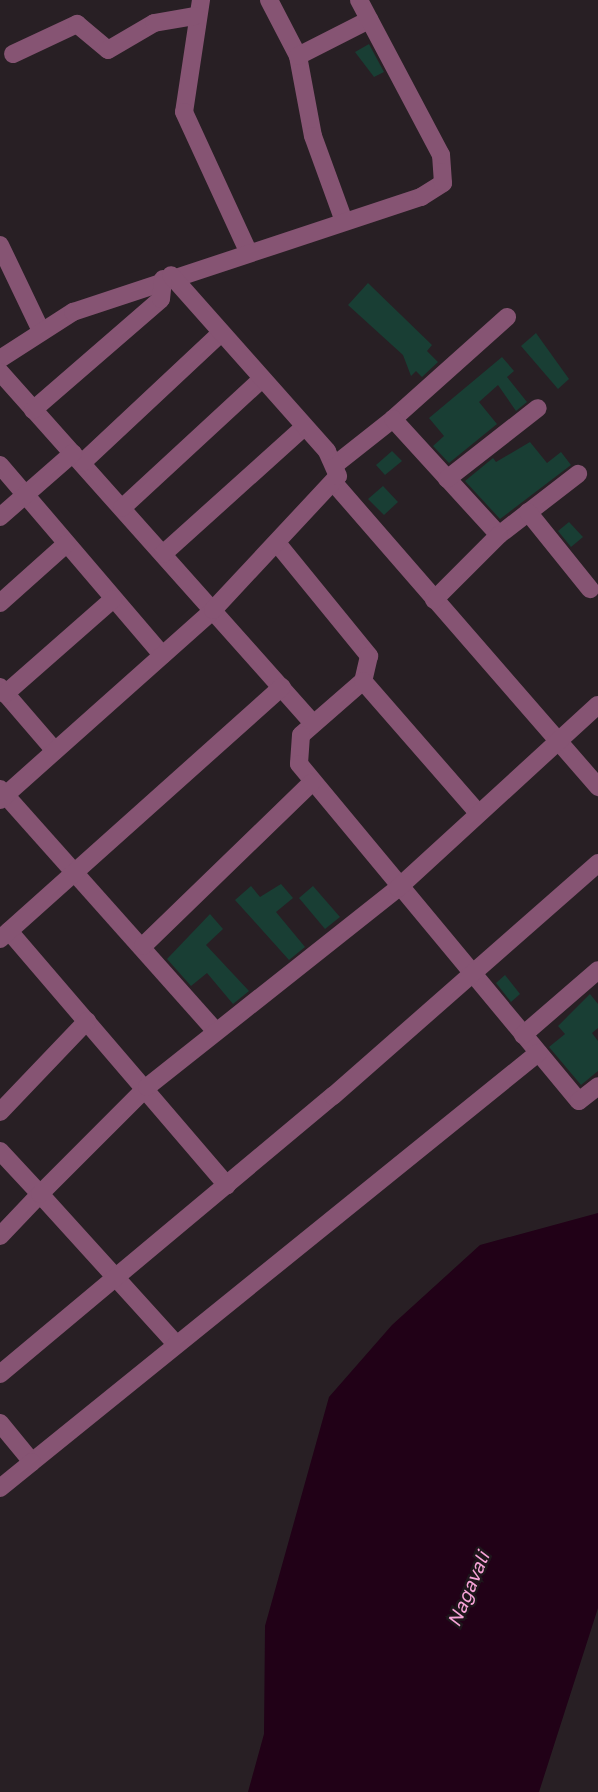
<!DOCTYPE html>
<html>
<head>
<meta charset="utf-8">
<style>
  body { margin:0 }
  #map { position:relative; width:598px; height:1792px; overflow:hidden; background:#281f24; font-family:"Golos Text",sans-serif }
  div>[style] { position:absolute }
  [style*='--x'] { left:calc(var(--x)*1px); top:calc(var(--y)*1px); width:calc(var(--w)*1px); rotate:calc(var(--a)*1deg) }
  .water>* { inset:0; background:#210117 }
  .building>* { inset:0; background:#193e34 }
  .minor>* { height:18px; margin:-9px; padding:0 9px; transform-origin:9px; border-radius:9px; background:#865473 }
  span { translate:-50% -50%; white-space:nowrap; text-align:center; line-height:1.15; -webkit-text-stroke:5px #1e161b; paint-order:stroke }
  .water-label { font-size:19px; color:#f6a3d7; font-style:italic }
</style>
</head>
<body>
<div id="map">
  <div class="water">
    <i style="clip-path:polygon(598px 1213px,598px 1608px,539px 1792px,248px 1792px,264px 1734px,265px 1626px,329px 1397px,392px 1325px,480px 1245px)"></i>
  </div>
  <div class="building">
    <i style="clip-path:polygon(369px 44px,384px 72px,374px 77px,355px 52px)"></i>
    <i style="clip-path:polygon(368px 283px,432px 345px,427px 351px,438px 362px,422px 377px,416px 371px,411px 376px,403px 355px,348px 305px)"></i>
    <i style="clip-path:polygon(536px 333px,569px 379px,558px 389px,521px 346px)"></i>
    <i style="clip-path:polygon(502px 357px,514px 371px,507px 377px,527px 402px,516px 411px,498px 385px,479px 402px,497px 424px,449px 463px,433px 446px,444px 436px,429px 418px)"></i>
    <i style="clip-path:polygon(530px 442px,547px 463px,561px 452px,571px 465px,500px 519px,465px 481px,493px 458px,496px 462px)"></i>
    <i style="clip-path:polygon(392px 451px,402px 461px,385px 475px,376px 465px)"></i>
    <i style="clip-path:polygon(383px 486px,398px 502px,384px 515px,368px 499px)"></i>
    <i style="clip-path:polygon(569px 522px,583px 537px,571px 547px,558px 531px)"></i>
    <i style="clip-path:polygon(281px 884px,293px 898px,276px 912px,305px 947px,289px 960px,235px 900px,251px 886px,260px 897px)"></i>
    <i style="clip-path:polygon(313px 886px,340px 917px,325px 929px,299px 898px)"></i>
    <i style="clip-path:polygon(210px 914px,223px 929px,206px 945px,249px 991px,233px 1004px,207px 973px,191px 986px,167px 959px)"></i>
    <i style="clip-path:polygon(505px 975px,520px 994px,511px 1002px,496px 983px)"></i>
    <i style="clip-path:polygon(590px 994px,598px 1004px,598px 1028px,592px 1033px,598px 1041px,598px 1071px,581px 1085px,549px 1047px,565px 1034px,558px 1026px)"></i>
  </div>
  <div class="minor">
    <i style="--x:201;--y:0;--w:113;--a:98.6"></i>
    <i style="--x:184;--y:112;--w:153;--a:65.3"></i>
    <i style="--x:269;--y:0;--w:63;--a:62.6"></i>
    <i style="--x:298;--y:56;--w:81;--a:79.4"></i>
    <i style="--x:313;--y:136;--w:90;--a:70"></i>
    <i style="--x:13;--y:54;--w:71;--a:-25.1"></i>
    <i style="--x:77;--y:24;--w:40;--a:40"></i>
    <i style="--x:108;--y:50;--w:53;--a:-30.4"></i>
    <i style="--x:154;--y:23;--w:42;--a:-9.7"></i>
    <i style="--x:298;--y:56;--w:80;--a:-26.9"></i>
    <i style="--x:0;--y:245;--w:93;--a:64.5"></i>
    <i style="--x:0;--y:359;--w:87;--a:-32.8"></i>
    <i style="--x:73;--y:312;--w:367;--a:-18.3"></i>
    <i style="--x:421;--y:197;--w:26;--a:-32"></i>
    <i style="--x:443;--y:183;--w:28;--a:-94"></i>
    <i style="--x:441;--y:155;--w:175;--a:-117.9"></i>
    <i style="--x:0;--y:372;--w:470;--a:48.3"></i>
    <i style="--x:33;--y:410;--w:169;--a:-40.9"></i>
    <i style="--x:161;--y:299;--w:20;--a:-84"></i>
    <i style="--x:393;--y:419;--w:153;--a:-41.8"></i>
    <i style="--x:82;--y:463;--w:190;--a:-43.1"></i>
    <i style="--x:336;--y:464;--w:73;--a:-38.3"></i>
    <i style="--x:393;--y:419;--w:157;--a:47.6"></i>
    <i style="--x:499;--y:535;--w:100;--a:-37.7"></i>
    <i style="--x:0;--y:465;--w:250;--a:49.5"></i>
    <i style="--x:447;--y:479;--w:115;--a:-38"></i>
    <i style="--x:334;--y:483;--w:403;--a:49"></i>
    <i style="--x:122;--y:508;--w:190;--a:-42.7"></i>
    <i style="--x:528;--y:512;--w:99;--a:51.2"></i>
    <i style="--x:0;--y:517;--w:97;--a:-41.2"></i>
    <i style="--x:277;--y:543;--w:146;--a:50.8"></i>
    <i style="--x:369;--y:656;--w:26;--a:103"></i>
    <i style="--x:363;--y:681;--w:82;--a:138.9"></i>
    <i style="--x:301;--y:735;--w:29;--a:94"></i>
    <i style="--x:299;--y:764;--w:438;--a:50.3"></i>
    <i style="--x:579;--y:1101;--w:24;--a:-38"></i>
    <i style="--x:163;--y:554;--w:190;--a:-42"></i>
    <i style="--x:434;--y:600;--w:92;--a:-45"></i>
    <i style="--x:0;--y:603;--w:89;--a:-41.8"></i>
    <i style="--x:363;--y:681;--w:175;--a:48.9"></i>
    <i style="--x:0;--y:687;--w:84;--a:49.3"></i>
    <i style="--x:5;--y:694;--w:144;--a:-41.3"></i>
    <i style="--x:0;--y:789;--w:323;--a:48.3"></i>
    <i style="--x:0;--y:800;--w:285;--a:-41.7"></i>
    <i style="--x:213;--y:610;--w:183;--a:-47"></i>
    <i style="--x:338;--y:476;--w:27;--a:-114"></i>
    <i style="--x:327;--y:451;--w:235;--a:-131.6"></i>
    <i style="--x:9;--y:931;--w:335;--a:49.4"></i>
    <i style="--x:0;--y:939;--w:378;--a:-41.8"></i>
    <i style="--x:143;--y:946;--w:235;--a:-44.1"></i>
    <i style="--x:523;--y:1035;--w:99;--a:-40.9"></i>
    <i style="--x:0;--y:1112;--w:126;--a:-46.3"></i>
    <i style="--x:0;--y:1151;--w:59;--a:47.1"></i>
    <i style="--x:40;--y:1194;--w:58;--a:133.6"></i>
    <i style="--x:176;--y:1344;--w:202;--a:-132.2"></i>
    <i style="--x:40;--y:1194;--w:151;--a:-45"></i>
    <i style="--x:147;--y:1087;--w:320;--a:-38.4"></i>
    <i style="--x:398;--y:888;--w:271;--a:-42.5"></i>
    <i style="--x:0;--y:1374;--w:434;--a:-39.9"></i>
    <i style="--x:333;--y:1096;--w:353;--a:-41.3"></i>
    <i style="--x:0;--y:1423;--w:50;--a:50.6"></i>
    <i style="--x:32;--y:1462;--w:651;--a:-38.95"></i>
    <i style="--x:0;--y:1488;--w:41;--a:-39.1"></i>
  </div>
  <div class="water-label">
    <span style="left:468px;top:1589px;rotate:-67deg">Nagavali</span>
  </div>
</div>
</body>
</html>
